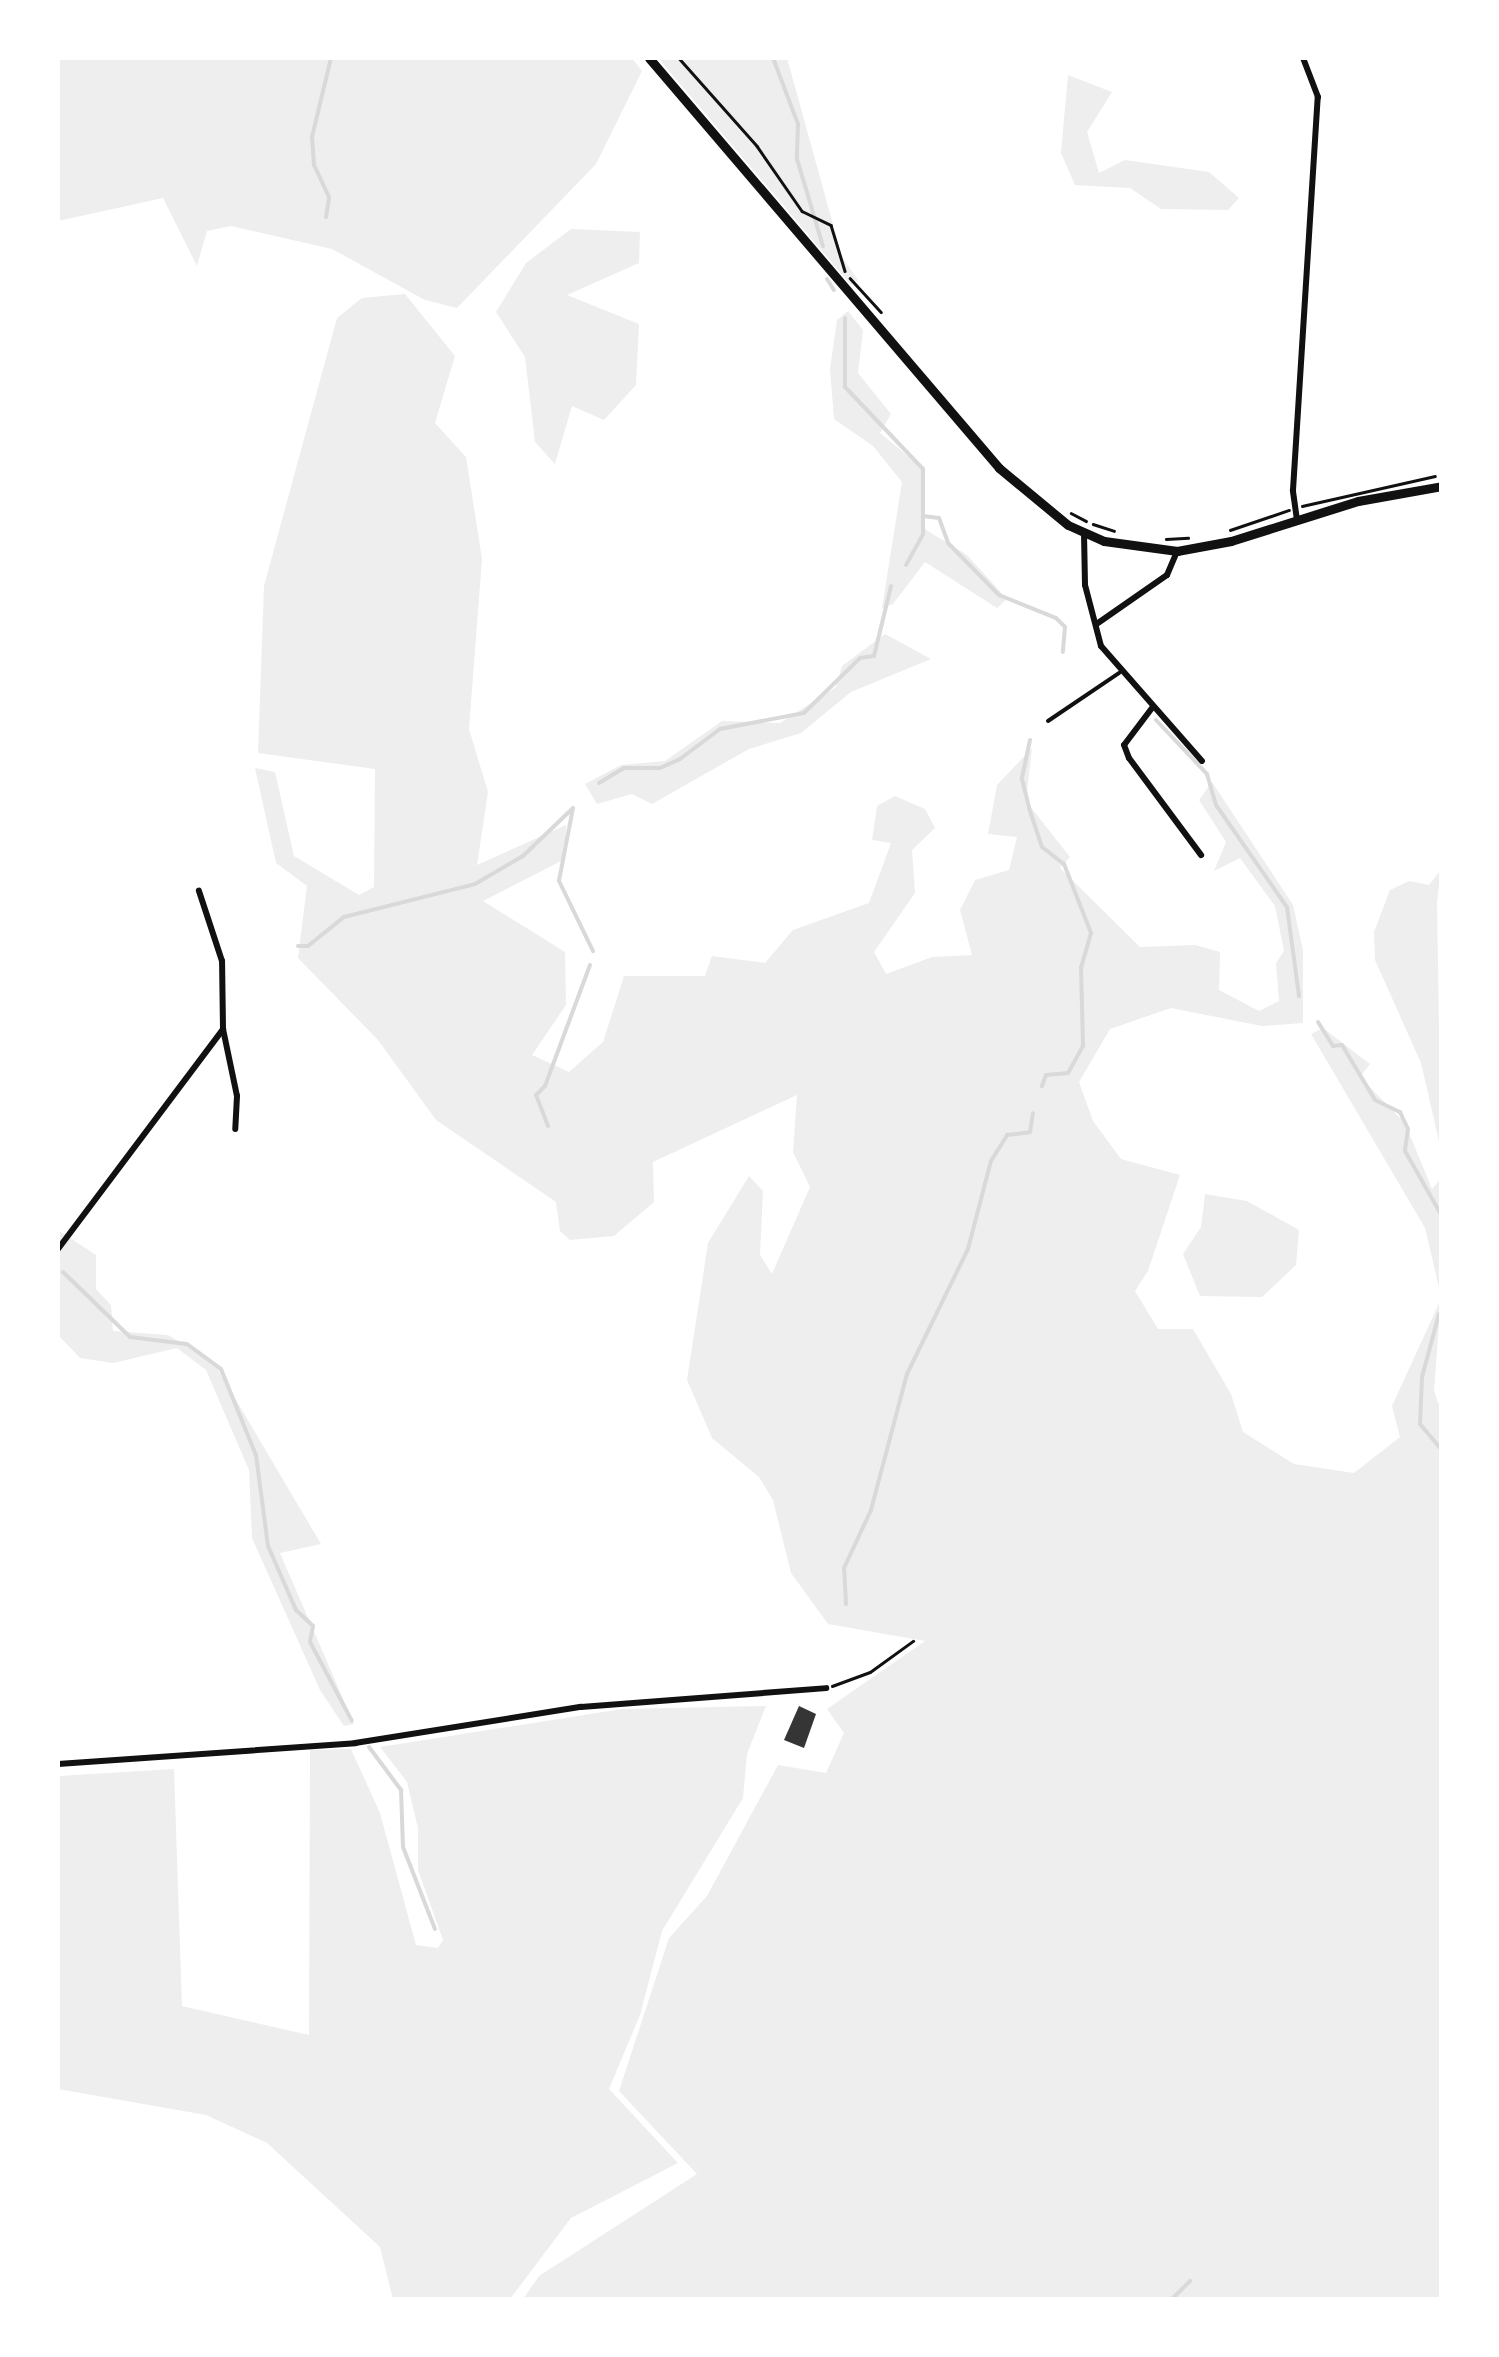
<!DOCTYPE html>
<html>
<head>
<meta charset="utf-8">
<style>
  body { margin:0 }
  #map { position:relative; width:1499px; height:2357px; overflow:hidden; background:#fff; font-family:Helvetica,sans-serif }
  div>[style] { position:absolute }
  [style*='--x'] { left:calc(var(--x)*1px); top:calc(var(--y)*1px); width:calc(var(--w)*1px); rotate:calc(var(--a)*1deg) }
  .green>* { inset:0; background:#eee }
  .stream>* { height:4px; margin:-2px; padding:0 2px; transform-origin:2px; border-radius:2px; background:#d9d9d9 }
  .building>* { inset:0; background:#353535 }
  .path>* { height:2.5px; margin:-1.25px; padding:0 1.25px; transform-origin:1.25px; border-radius:1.25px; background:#111 }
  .service>* { height:4px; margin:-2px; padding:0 2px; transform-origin:2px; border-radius:2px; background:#111 }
  .minor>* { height:6px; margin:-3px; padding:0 3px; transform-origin:3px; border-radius:3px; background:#111 }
  .secondary>* { height:9px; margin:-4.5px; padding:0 4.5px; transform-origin:4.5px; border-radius:4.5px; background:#111 }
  span { translate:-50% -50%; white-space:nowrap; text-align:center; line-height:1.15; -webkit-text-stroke:8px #fff; paint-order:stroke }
  .frame { position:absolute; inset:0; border:60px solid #fff; pointer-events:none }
</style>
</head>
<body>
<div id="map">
  <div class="green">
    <i style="clip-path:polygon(58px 58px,632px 58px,642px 71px,596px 164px,457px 308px,425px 300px,332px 249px,231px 226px,207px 231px,197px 266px,163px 198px,58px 221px)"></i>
    <i style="clip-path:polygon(658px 58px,787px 58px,842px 257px,858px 280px,851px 285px)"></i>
    <i style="clip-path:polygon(1068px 75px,1112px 92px,1087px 132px,1099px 173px,1125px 160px,1209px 172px,1239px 198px,1228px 210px,1161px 209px,1130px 188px,1075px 185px,1061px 153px)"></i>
    <i style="clip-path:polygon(571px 229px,640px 232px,639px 263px,567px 295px,639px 324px,636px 385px,604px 420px,572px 406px,555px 464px,535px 442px,525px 357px,496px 312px,526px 263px)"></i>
    <i style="clip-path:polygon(405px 294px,455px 356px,435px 423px,466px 457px,482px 559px,469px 729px,488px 792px,477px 865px,566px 825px,565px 859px,483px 901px,565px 952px,566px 1005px,532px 1055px,569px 1072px,603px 1042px,624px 976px,705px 976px,712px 956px,765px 963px,793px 930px,869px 903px,891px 843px,872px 840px,877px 806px,895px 796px,925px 809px,935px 828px,912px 850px,915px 893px,874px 952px,886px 974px,932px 957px,972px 955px,960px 910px,975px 880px,1009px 870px,1017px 837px,988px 834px,997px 785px,1032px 748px,1026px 801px,1070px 857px,1060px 868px,1140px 947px,1195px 945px,1220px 952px,1219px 990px,1259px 1011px,1279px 1001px,1276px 963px,1284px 951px,1275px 906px,1240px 858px,1214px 871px,1226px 842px,1199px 800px,1212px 782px,1293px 905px,1303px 950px,1303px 1023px,1262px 1026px,1171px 1008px,1110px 1029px,1079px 1082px,1093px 1121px,1121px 1159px,1180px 1175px,1148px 1271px,1135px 1291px,1158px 1329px,1193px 1329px,1231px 1394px,1243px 1432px,1294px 1464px,1354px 1473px,1400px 1437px,1392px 1406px,1441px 1299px,1434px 1391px,1442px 1413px,1441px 2299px,523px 2299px,539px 2276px,697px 2174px,619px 2091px,669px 1938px,707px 1896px,778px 1765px,826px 1773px,844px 1733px,827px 1709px,925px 1641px,828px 1624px,791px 1573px,773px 1500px,759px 1477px,712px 1438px,687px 1380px,708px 1243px,749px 1176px,763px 1191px,760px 1255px,772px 1274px,810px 1187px,793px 1152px,797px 1095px,653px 1162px,654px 1202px,614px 1236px,570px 1240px,560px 1231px,556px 1202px,436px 1120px,378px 1040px,298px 958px,307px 886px,276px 863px,255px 768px,275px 772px,294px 856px,359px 895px,374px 887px,375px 769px,258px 753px,264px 586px,337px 318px,362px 298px)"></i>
    <i style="clip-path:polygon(848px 311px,863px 330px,858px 373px,891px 414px,880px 433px,925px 470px,923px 528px,967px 555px,1007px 599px,997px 608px,925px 562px,893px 604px,882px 608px,902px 482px,873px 446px,834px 419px,830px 369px,837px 320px)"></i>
    <i style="clip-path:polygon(885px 634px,931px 659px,851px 692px,801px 733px,749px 749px,652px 804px,632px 794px,597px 804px,585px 784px,621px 765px,665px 761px,722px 721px,780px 723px,836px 687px,842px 666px)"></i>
    <i style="clip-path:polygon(1441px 870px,1437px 902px,1441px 1150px,1421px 1063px,1375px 960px,1374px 932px,1390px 890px,1409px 881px,1429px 885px)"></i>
    <i style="clip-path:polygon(1323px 1028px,1370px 1064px,1360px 1077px,1405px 1123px,1432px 1189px,1441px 1179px,1441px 1296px,1425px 1228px,1311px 1034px)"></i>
    <i style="clip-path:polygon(1205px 1194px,1247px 1201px,1299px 1230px,1296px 1265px,1262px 1297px,1200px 1296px,1183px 1254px,1201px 1227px)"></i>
    <i style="clip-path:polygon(58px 1230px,96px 1255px,96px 1289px,111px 1305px,113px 1331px,168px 1335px,213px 1361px,321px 1544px,280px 1553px,354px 1724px,344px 1726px,320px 1690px,252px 1538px,249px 1470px,206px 1370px,177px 1348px,113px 1363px,80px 1358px,58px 1335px)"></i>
    <i style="clip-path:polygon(766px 1706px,747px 1754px,743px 1798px,662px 1931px,640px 2015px,609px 2089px,678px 2163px,571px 2218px,510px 2299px,393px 2299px,380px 2247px,267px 2143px,206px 2115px,58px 2089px,58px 1776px,174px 1769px,182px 2006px,309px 2035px,310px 1750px,351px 1749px,380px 1813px,416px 1945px,438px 1948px,443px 1940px,418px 1870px,418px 1828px,407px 1782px,380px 1747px,622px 1709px)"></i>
  </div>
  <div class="stream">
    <i style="--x:773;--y:58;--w:71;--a:69.3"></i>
    <i style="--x:798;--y:124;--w:35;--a:92"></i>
    <i style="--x:797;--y:159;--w:91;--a:73.4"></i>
    <i style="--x:326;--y:217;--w:20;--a:-81"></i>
    <i style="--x:329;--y:197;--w:35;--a:-115"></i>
    <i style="--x:314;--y:165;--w:28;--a:-94"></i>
    <i style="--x:312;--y:137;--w:81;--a:-76.5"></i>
    <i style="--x:827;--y:279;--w:13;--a:58"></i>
    <i style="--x:845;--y:318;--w:69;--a:90"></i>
    <i style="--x:845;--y:387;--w:113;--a:46.4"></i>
    <i style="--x:923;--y:469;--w:47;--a:90"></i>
    <i style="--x:923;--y:516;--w:16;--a:7"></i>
    <i style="--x:939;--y:518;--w:27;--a:70"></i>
    <i style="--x:948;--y:543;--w:73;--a:45.6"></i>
    <i style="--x:999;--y:595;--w:61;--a:22"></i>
    <i style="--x:1056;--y:618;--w:13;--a:45"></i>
    <i style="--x:1065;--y:627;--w:25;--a:95"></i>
    <i style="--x:906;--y:565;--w:35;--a:-61"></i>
    <i style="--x:923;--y:534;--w:18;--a:-90"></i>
    <i style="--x:1156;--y:720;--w:74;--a:46.6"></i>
    <i style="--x:1207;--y:774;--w:32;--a:74"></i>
    <i style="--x:1216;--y:805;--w:124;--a:55.2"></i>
    <i style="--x:1287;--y:907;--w:90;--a:82.3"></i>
    <i style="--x:1030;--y:740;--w:40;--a:102"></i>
    <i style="--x:1022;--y:779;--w:30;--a:76"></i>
    <i style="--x:1029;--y:808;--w:41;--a:71.6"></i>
    <i style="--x:1042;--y:847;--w:28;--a:38"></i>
    <i style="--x:1064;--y:864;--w:74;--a:68.6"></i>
    <i style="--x:1091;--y:933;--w:36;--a:106"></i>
    <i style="--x:1081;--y:968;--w:78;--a:88.5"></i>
    <i style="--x:1083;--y:1046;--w:31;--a:119"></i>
    <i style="--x:1068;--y:1073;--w:22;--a:175"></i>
    <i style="--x:1046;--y:1075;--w:12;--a:110"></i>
    <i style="--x:599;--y:783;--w:29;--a:-31"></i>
    <i style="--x:624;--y:768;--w:36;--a:0"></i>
    <i style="--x:660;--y:768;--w:22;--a:-24"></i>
    <i style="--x:680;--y:759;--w:50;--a:-36.9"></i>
    <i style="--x:720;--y:729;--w:86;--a:-10.8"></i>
    <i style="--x:804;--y:713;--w:78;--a:-44.5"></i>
    <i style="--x:860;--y:658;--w:14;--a:-8"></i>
    <i style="--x:874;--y:656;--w:72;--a:-76.3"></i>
    <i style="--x:573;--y:808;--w:74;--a:100.9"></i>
    <i style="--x:559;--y:881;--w:78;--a:64.1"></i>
    <i style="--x:298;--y:946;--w:10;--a:0"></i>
    <i style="--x:308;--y:946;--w:46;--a:-38.9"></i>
    <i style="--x:344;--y:917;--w:135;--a:-14.1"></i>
    <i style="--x:475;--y:884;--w:56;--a:-30.3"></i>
    <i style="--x:523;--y:856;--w:69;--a:-43.8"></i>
    <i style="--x:1318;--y:1022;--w:28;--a:58"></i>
    <i style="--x:1333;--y:1046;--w:9;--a:-6"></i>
    <i style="--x:1342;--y:1045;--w:64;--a:59"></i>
    <i style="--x:1375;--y:1100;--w:28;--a:26"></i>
    <i style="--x:1400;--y:1112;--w:19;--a:65"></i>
    <i style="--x:1408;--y:1129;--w:22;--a:98"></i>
    <i style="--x:1405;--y:1151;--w:75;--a:60.4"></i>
    <i style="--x:548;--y:1126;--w:33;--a:-111"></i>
    <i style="--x:536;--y:1095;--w:13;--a:-45"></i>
    <i style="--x:545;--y:1086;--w:129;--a:-69.6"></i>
    <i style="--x:63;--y:1272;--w:93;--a:44.1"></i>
    <i style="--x:130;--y:1337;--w:57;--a:7"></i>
    <i style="--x:187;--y:1344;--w:42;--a:36.3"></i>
    <i style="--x:221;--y:1369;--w:93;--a:67.9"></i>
    <i style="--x:256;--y:1455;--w:92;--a:82.5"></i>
    <i style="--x:268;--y:1546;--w:70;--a:66.4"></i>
    <i style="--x:296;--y:1610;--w:23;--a:43"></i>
    <i style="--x:313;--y:1626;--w:16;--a:101"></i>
    <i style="--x:310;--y:1642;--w:89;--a:62"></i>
    <i style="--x:1439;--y:1314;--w:65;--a:105.1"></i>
    <i style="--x:1422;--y:1377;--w:47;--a:92.4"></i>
    <i style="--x:1420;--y:1424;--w:34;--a:50"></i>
    <i style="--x:846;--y:1604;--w:36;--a:-93"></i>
    <i style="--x:844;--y:1568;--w:64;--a:-65"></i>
    <i style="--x:871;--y:1510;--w:141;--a:-75.2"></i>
    <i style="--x:907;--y:1374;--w:139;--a:-64"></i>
    <i style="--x:968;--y:1249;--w:91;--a:-75.4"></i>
    <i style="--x:991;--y:1161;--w:31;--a:-58"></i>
    <i style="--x:1007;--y:1135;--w:23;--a:-7"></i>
    <i style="--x:1030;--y:1132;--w:19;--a:-81"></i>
    <i style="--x:369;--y:1747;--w:54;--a:53.3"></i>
    <i style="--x:401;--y:1790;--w:57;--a:88"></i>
    <i style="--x:403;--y:1847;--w:88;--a:68.7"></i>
    <i style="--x:1171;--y:2300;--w:27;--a:-45"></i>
  </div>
  <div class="building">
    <i style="clip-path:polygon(799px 1706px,816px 1714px,804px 1748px,784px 1740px)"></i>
  </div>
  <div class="path">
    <i style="--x:679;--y:58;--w:118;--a:48.4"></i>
    <i style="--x:757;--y:146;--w:79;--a:55.3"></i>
    <i style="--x:802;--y:211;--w:32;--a:26"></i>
    <i style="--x:831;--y:225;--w:48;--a:73.1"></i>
    <i style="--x:850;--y:278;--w:46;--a:47.6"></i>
    <i style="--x:1302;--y:506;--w:136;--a:-12.7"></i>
    <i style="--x:1071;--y:513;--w:17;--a:28"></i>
    <i style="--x:1093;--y:524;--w:22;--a:18"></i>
    <i style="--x:1230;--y:530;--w:62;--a:-18.7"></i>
    <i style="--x:1166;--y:539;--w:22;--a:-3"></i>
    <i style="--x:832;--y:1686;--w:40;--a:-20.2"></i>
    <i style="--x:870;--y:1672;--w:53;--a:-35.8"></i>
  </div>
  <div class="service">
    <i style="--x:1048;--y:721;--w:86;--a:-34.1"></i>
  </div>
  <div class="minor">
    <i style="--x:1297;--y:520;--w:30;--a:-98"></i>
    <i style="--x:1293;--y:490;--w:394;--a:-86.4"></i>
    <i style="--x:1318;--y:97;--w:42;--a:-111"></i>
    <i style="--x:1084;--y:533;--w:52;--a:88.9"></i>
    <i style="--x:1085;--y:585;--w:63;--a:75.3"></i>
    <i style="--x:1101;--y:646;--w:153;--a:48.7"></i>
    <i style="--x:1098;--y:623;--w:84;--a:-34.8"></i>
    <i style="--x:1167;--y:575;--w:26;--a:-67"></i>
    <i style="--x:1152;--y:708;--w:46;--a:127.1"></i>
    <i style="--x:1124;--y:745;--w:14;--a:69"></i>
    <i style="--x:1129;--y:758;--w:121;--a:53.4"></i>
    <i style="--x:223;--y:1029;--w:68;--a:78.2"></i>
    <i style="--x:237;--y:1096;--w:33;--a:93"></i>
    <i style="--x:58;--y:1249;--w:275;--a:-53.1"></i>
    <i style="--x:223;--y:1029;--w:68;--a:-90.8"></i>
    <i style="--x:222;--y:961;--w:74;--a:-108.2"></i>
    <i style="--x:58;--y:1764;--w:298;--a:-4"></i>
    <i style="--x:355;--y:1743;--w:229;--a:-9.1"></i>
    <i style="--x:581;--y:1707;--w:246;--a:-4.4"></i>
  </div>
  <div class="secondary">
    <i style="--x:649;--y:58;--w:539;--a:49.51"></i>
    <i style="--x:999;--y:468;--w:89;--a:39.6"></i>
    <i style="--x:1068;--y:525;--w:39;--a:24"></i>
    <i style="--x:1104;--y:541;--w:74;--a:7.8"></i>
    <i style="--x:1177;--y:551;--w:55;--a:-10.5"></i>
    <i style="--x:1231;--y:541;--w:133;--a:-17.5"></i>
    <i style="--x:1358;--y:501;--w:85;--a:-10.1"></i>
  </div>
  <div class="frame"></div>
</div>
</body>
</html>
